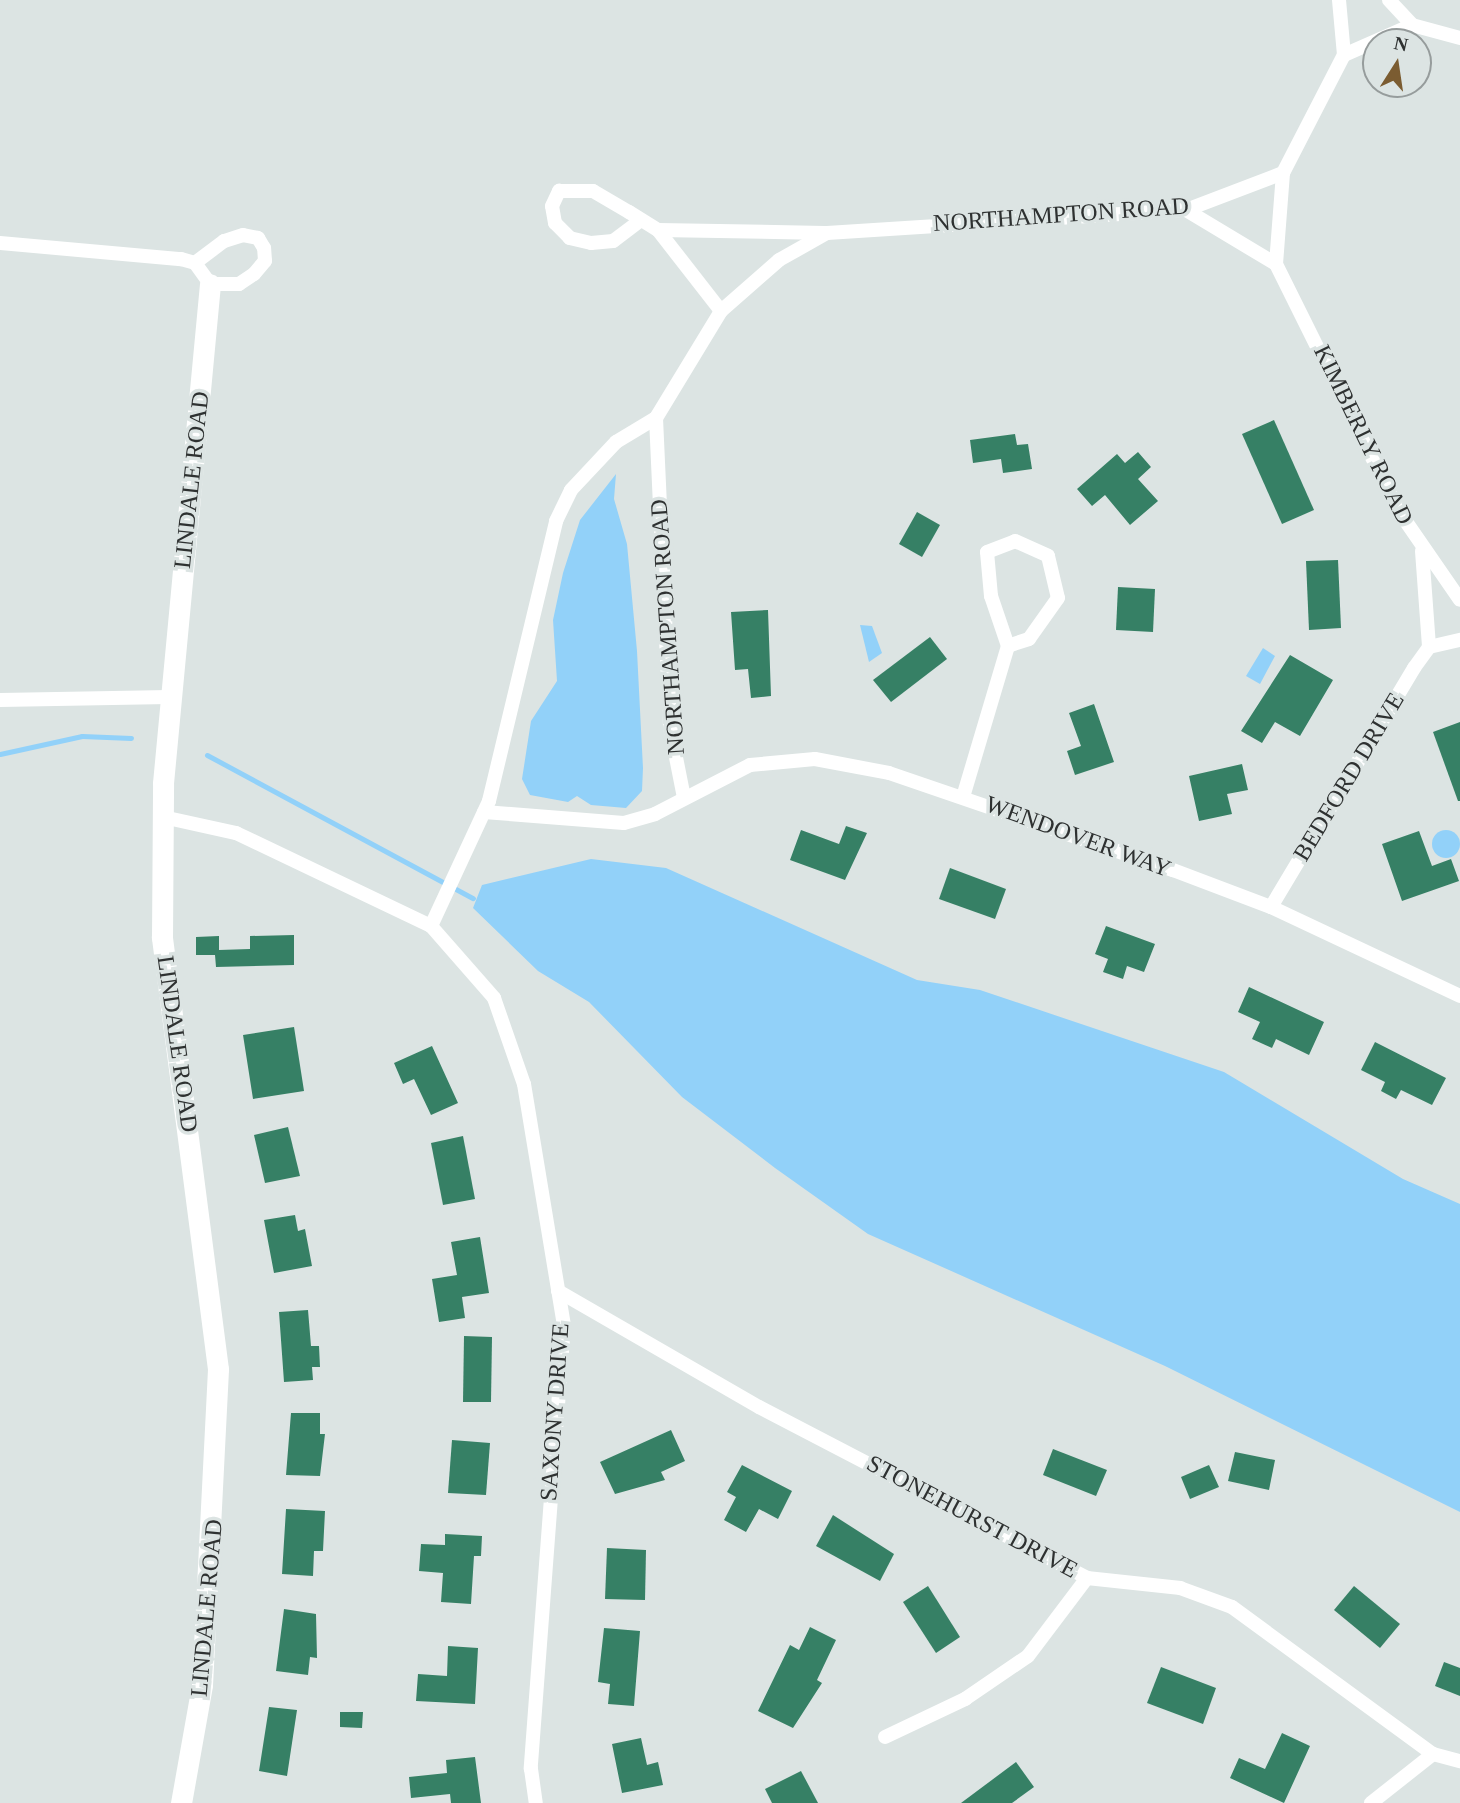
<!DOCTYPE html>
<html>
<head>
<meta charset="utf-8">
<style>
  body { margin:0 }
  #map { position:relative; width:1460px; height:1803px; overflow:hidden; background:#dce4e3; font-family:Georgia,serif }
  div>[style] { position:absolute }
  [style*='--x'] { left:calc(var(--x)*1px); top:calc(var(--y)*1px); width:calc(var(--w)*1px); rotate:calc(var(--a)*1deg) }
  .water>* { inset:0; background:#92d1f9 }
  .round { border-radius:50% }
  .stream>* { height:5px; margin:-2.5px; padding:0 2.5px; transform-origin:2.5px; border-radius:2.5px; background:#92d1f9 }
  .building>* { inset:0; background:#368065 }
  .street>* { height:14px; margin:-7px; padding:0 7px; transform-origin:7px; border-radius:7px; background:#fff }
  .secondary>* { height:21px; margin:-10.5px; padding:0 10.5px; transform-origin:10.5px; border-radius:10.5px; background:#fff }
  span { translate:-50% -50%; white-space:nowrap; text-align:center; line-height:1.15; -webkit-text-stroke:7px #dce4e3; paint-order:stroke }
  .street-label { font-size:24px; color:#2e3131 }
  .north { position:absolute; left:1362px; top:28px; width:70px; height:70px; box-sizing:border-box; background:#dce4e3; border:2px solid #969c9c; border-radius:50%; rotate:12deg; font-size:19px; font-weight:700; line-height:28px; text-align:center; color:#2e3131 }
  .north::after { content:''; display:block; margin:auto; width:24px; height:32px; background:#7b5c31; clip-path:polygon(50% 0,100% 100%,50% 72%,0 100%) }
</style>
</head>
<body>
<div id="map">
  <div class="water">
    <i style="clip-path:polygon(616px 474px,614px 499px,627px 544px,637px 651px,643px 768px,642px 791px,626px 808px,591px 805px,577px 796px,568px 802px,530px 795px,522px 779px,531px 721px,557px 681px,553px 620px,563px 573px,580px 520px)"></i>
    <i style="clip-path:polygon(860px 625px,872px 626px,882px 653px,869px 662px)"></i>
    <i style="clip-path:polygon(1263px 648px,1275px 656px,1260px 684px,1246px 676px)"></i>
    <i class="round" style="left:1432px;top:830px;width:28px;height:28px"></i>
    <i style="clip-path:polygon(591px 859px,666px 868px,917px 980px,980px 990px,1224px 1072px,1403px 1179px,1460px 1204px,1460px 1512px,1165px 1366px,868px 1234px,775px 1168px,682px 1097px,589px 1002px,538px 971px,473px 908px,482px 885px)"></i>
  </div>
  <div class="stream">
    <i style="--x:0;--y:754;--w:84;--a:-12.4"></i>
    <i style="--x:82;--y:736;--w:49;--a:2.3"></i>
    <i style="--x:207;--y:755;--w:302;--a:28.3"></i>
  </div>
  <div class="building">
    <i style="clip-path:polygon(1274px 420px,1314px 510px,1282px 524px,1242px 434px)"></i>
    <i style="clip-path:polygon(1015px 434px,1017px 445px,1028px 444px,1032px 469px,1003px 473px,1001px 459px,973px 463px,970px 440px)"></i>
    <i style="clip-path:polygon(1138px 452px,1151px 467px,1138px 479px,1158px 501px,1130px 525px,1105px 495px,1092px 506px,1077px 489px,1117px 454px,1125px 463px)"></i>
    <i style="clip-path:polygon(917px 512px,940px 525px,922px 557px,899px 544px)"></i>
    <i style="clip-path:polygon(1338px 560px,1341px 628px,1309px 630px,1306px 561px)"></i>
    <i style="clip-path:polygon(1118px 587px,1155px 589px,1153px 632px,1116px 630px)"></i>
    <i style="clip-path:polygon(768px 610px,771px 696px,751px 698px,748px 669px,735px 670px,731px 612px)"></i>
    <i style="clip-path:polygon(930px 637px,947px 659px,891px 702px,873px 680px)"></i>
    <i style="clip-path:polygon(1290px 655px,1333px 680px,1300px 736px,1275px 722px,1262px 743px,1241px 731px)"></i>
    <i style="clip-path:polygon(1094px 704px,1114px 762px,1075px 775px,1067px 751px,1081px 746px,1069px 713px)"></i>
    <i style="clip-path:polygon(1460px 722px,1460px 801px,1458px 801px,1433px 732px)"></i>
    <i style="clip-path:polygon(1242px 764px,1248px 790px,1227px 794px,1232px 814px,1199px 821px,1189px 776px)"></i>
    <i style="clip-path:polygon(846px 826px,867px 833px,845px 880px,790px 860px,801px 830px,839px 844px)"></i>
    <i style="clip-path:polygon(1419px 831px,1432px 866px,1451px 859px,1459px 881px,1402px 901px,1382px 844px)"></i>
    <i style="clip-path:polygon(950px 868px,1006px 889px,995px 919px,939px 899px)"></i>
    <i style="clip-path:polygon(1106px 926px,1155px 944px,1144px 972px,1127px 966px,1123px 979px,1103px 972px,1108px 959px,1095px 954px)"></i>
    <i style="clip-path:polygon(294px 935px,294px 965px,216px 967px,215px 955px,196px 955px,196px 937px,219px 936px,219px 950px,250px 949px,250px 936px)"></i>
    <i style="clip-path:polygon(1249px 987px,1324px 1022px,1309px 1055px,1276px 1039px,1272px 1048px,1252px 1039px,1260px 1022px,1238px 1012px)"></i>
    <i style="clip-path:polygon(294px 1027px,304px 1091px,253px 1099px,243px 1035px)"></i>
    <i style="clip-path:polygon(1375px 1042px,1446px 1078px,1432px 1105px,1401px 1090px,1396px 1099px,1381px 1091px,1385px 1082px,1361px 1070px)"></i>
    <i style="clip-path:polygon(432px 1046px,458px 1103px,431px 1115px,414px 1079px,403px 1084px,394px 1063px)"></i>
    <i style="clip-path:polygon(288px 1127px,300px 1176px,265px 1183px,254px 1135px)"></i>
    <i style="clip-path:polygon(463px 1136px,475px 1199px,443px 1205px,431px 1143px)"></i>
    <i style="clip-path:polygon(295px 1215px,298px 1231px,305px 1229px,312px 1266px,274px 1273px,264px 1220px)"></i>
    <i style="clip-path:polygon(480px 1237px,489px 1293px,462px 1297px,465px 1318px,439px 1322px,432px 1279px,457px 1275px,451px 1242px)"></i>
    <i style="clip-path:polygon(308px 1310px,311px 1346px,319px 1346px,320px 1367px,312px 1367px,313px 1380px,284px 1382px,279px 1312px)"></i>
    <i style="clip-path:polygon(464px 1336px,492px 1337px,491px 1402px,463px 1402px)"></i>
    <i style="clip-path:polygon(291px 1413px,320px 1413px,320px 1434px,325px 1434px,320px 1476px,286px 1475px)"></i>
    <i style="clip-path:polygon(671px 1430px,685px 1461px,661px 1472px,665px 1480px,615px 1494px,600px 1462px)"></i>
    <i style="clip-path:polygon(452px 1440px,490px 1443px,486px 1495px,448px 1493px)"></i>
    <i style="clip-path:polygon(1053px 1449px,1107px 1470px,1096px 1496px,1043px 1475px)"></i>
    <i style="clip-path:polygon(1235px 1452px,1275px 1460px,1269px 1490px,1228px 1481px)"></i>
    <i style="clip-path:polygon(742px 1465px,792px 1491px,778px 1519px,759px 1509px,746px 1532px,724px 1520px,736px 1497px,727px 1492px)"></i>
    <i style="clip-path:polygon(1209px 1465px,1219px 1487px,1190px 1499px,1181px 1477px)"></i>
    <i style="clip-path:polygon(286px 1509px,325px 1511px,323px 1551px,314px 1551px,313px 1576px,282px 1574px)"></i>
    <i style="clip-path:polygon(833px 1515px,894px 1554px,880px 1581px,816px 1546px)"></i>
    <i style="clip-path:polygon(445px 1534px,482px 1536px,481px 1556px,474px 1556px,471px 1604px,441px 1602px,443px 1573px,419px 1571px,421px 1544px,445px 1545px)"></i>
    <i style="clip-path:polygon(607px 1548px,646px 1550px,645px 1600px,605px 1599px)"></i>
    <i style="clip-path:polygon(928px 1586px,960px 1637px,936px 1653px,903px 1602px)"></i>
    <i style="clip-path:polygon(1354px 1586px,1400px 1624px,1380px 1648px,1334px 1610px)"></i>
    <i style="clip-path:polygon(284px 1609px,316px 1614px,317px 1658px,310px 1657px,308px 1675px,276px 1671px)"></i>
    <i style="clip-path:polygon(810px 1627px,836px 1640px,817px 1680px,822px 1683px,793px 1728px,758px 1711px,790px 1645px,799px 1650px)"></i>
    <i style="clip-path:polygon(604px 1628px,640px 1631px,634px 1706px,608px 1704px,610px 1684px,598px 1682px)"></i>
    <i style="clip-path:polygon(448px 1646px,478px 1648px,475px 1704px,416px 1701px,418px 1674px,447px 1676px)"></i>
    <i style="clip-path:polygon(1444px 1662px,1460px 1668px,1460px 1696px,1435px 1686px)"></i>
    <i style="clip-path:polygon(1161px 1667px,1216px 1688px,1203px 1724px,1147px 1703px)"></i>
    <i style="clip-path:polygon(269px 1707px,297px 1710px,287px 1776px,259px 1771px)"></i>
    <i style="clip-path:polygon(340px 1712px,363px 1712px,362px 1728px,340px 1727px)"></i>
    <i style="clip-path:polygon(1282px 1733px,1310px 1746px,1284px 1803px,1230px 1778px,1239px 1758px,1265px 1769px)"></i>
    <i style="clip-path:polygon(641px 1738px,647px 1765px,658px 1762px,663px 1785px,622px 1793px,612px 1744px)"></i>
    <i style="clip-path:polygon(475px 1757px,481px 1803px,451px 1803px,450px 1794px,411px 1798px,409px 1777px,447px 1773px,446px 1760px)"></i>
    <i style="clip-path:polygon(1016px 1762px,1034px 1787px,1012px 1803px,961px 1803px)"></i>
    <i style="clip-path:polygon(801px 1771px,818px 1803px,772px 1803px,765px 1789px)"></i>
  </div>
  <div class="street">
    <i style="--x:1339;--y:0;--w:55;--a:84.8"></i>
    <i style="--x:1389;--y:0;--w:34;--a:47"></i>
    <i style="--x:1283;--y:173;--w:91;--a:94.4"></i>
    <i style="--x:1276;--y:264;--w:275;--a:63.6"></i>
    <i style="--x:1398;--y:510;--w:109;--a:55.4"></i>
    <i style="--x:1186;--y:210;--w:105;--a:31"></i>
    <i style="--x:641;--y:220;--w:35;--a:143"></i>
    <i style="--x:613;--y:241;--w:22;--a:175"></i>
    <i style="--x:591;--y:243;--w:22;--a:-167"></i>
    <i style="--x:570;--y:238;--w:21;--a:-135"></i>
    <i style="--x:555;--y:223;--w:17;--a:-100"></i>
    <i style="--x:552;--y:206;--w:17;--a:-65"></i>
    <i style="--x:559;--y:191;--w:34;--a:0"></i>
    <i style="--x:593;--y:191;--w:42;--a:30.3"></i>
    <i style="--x:629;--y:212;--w:34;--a:32"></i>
    <i style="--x:0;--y:243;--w:182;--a:5.1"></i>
    <i style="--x:181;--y:259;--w:15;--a:16"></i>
    <i style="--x:195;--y:263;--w:26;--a:54"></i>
    <i style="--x:210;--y:284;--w:29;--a:0"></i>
    <i style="--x:239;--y:284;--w:18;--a:-34"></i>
    <i style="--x:254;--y:274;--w:17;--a:-50"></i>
    <i style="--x:265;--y:261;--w:13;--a:-94"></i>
    <i style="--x:264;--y:248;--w:12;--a:-121"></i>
    <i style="--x:258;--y:238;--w:15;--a:-169"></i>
    <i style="--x:243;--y:235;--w:20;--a:162"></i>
    <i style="--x:224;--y:241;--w:36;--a:143"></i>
    <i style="--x:721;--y:311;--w:103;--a:-127.9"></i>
    <i style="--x:658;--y:230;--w:167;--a:1"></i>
    <i style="--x:656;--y:418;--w:309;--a:87.4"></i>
    <i style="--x:670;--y:727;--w:72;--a:78.8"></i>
    <i style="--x:1015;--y:541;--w:36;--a:24"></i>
    <i style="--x:1048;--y:556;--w:43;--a:76.6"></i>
    <i style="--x:1058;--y:598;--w:50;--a:125.3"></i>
    <i style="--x:1029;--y:639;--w:22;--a:162"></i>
    <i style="--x:1008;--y:646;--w:53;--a:-108.8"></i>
    <i style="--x:991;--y:596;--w:44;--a:-95.2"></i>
    <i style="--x:987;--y:552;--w:30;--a:-21"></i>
    <i style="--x:1422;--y:551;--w:96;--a:85.8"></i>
    <i style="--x:0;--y:700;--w:169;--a:-1"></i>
    <i style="--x:963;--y:797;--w:158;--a:-73.4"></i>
    <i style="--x:484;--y:812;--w:140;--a:4.5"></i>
    <i style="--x:624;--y:823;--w:32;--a:-16"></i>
    <i style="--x:655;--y:814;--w:107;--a:-27.3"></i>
    <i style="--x:750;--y:765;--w:65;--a:-5.3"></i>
    <i style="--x:815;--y:759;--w:75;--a:10.7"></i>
    <i style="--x:889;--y:773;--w:300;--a:18.9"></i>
    <i style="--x:1173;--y:870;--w:105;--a:20.7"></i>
    <i style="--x:1271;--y:907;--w:209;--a:25.2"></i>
    <i style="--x:163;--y:817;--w:75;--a:12.4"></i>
    <i style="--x:236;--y:833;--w:216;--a:25.5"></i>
    <i style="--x:431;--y:926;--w:96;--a:48.8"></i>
    <i style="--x:494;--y:998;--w:91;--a:70.8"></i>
    <i style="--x:524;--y:1084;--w:244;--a:80.6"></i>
    <i style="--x:564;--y:1325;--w:445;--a:94.3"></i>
    <i style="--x:531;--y:1769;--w:34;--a:82"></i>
    <i style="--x:1271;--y:907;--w:279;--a:-59.1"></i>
    <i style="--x:1414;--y:668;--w:26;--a:-54"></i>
    <i style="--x:1429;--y:647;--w:32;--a:-13"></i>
    <i style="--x:431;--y:926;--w:138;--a:-65.1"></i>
    <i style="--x:489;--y:801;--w:288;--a:-76.5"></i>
    <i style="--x:556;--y:521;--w:34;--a:-64"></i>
    <i style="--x:571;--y:490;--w:66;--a:-46.8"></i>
    <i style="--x:616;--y:442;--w:47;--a:-31"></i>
    <i style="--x:656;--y:418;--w:125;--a:-58.7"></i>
    <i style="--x:721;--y:311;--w:77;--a:-41.3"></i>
    <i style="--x:779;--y:260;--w:55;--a:-29.4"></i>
    <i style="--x:827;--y:233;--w:360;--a:-3.7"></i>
    <i style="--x:1186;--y:210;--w:104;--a:-20.9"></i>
    <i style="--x:1283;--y:173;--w:133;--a:-62.7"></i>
    <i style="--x:1344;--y:55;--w:74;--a:-23.8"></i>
    <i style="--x:1412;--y:25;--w:50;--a:15.2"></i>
    <i style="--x:558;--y:1291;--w:232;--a:30"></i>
    <i style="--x:759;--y:1407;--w:370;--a:27.5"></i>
    <i style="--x:1087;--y:1578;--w:94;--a:6.1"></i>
    <i style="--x:1180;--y:1588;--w:55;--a:20.1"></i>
    <i style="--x:1232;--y:1607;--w:249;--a:36.2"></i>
    <i style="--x:1433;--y:1754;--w:28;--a:15"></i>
    <i style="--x:885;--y:1737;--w:89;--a:-25.4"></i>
    <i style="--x:965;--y:1699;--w:76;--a:-34.3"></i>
    <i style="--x:1028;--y:1656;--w:98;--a:-52.9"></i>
    <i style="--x:1371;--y:1803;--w:79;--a:-38.3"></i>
  </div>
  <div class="secondary">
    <i style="--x:181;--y:1803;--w:120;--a:-79.9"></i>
    <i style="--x:202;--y:1685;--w:316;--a:-87.1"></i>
    <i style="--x:218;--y:1369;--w:436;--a:-97.4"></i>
    <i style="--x:162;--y:937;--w:154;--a:-89.6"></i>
    <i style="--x:163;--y:783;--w:501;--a:-84.62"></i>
  </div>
  <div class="street-label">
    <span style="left:1061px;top:215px;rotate:-4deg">NORTHAMPTON ROAD</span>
    <span style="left:1363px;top:435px;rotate:64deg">KIMBERLY ROAD</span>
    <span style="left:192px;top:480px;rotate:-84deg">LINDALE ROAD</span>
    <span style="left:668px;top:627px;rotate:-94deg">NORTHAMPTON ROAD</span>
    <span style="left:1349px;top:777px;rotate:-59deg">BEDFORD DRIVE</span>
    <span style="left:1078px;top:837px;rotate:20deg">WENDOVER WAY</span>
    <span style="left:177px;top:1044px;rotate:82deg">LINDALE ROAD</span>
    <span style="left:555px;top:1412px;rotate:-86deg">SAXONY DRIVE</span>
    <span style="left:972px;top:1517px;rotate:28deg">STONEHURST DRIVE</span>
    <span style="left:207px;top:1608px;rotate:-85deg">LINDALE ROAD</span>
  </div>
  <div class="north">N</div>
</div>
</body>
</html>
